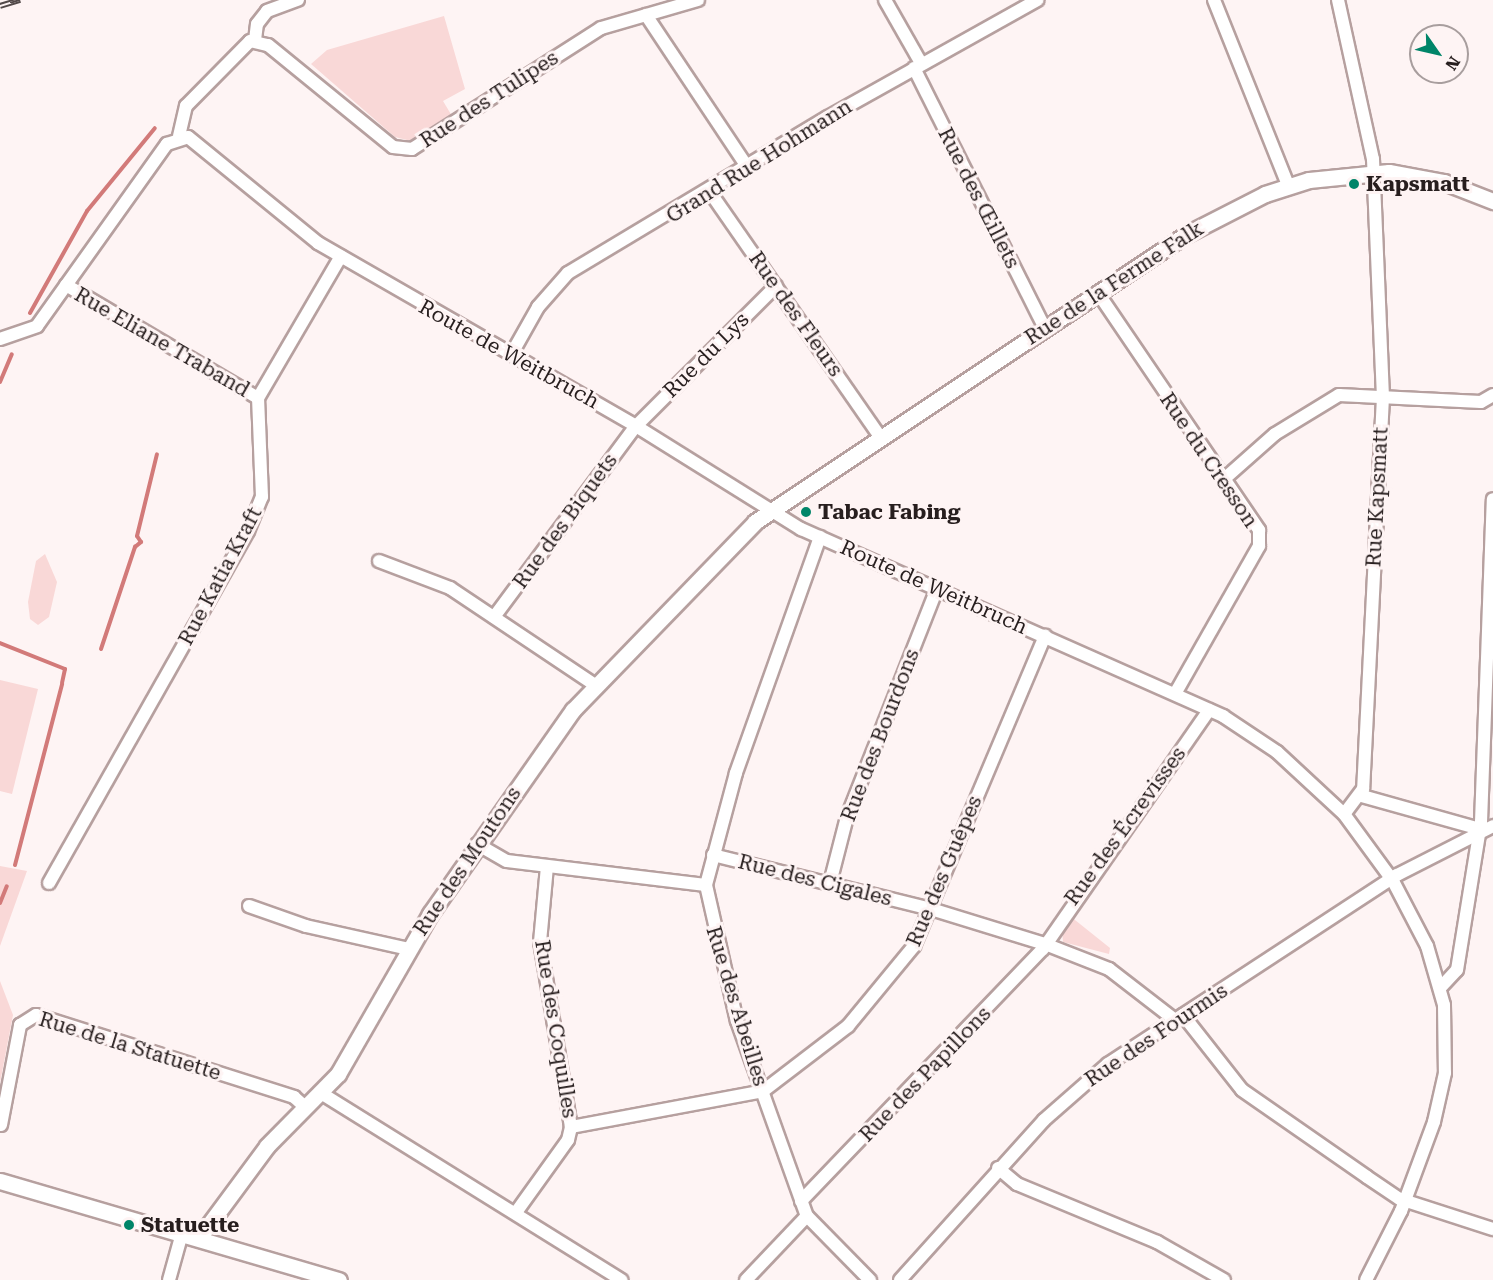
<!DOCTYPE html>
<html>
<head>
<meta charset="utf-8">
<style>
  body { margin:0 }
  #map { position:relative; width:1493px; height:1280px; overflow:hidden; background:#fef4f4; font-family:"Roboto Serif",serif }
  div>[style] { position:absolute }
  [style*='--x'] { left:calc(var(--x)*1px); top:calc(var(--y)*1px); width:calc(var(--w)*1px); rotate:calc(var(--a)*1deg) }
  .green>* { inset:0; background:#f9d8d7 }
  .stream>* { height:4px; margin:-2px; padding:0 2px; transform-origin:2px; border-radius:2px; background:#d27a79 }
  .roads { filter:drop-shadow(2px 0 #b6a09f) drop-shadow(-2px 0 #b6a09f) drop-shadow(0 2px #b6a09f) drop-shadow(0 -2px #b6a09f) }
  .minor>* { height:12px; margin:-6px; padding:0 6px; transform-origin:6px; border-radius:6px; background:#fff }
  .tertiary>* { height:15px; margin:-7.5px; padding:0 7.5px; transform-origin:7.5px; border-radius:7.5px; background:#fff }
  .rail>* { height:6px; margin-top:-3px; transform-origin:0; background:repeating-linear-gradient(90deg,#fef4f4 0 11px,#534a4a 0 22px); box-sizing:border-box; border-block:2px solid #534a4a }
  .dots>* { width:16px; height:16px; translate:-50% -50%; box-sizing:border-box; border:3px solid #fef4f4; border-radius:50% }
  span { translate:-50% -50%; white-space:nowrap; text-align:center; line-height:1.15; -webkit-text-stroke:6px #fef4f4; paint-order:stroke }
  .street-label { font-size:21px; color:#271e1e }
  .poi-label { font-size:21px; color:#271e1e; font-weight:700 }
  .left { translate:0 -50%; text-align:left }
  .north { position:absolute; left:1409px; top:24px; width:60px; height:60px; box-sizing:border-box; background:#fef4f4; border:2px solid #a89e9e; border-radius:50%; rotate:124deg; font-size:16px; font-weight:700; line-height:24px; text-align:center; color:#271e1e }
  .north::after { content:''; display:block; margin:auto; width:21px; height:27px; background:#008569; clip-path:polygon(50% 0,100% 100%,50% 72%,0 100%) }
</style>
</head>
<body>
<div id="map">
  <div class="green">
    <i style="clip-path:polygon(444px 16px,465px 89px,443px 101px,452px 116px,411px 141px,395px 137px,311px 64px,327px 50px)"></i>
    <i style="clip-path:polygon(45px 554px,57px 582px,49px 617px,38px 625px,30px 619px,28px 602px,36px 561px)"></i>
    <i style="clip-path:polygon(0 680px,38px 689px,12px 794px,0 791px)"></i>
    <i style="clip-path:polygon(0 866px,27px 871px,0 946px)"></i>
    <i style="clip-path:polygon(1070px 916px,1110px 948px,1109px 954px,1063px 942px,1062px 929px)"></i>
    <i style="clip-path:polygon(0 981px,13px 1015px,0 1083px)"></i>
  </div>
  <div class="stream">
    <i style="--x:30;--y:313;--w:117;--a:-60.8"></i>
    <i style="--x:87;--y:211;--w:107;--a:-50.7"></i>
    <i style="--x:0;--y:382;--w:30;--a:-67"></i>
    <i style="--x:0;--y:643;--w:70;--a:21.8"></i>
    <i style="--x:65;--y:669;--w:14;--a:102"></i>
    <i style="--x:101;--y:649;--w:108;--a:-71.6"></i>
    <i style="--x:135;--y:547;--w:8;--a:-40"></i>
    <i style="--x:141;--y:542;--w:7;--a:-124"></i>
    <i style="--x:137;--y:536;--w:84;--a:-76.3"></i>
    <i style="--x:15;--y:865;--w:187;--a:-75.4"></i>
    <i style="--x:0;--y:903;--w:18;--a:-68"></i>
  </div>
  <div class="roads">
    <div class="minor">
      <i style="--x:885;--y:0;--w:73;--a:60.3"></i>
      <i style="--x:1214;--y:0;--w:199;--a:68.2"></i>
      <i style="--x:1338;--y:0;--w:163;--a:77.6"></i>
      <i style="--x:1373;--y:159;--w:238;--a:87.6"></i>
      <i style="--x:1383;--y:397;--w:393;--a:92.9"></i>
      <i style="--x:1363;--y:789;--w:31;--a:127"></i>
      <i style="--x:646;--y:15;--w:184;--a:56.3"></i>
      <i style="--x:255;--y:40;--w:16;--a:-83"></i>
      <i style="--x:257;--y:24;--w:16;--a:-52"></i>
      <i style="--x:267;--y:11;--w:33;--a:-20"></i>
      <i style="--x:914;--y:68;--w:291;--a:63.3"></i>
      <i style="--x:179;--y:136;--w:31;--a:-77"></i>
      <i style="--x:186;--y:106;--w:91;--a:-45.4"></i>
      <i style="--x:250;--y:41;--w:18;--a:13"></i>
      <i style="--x:268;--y:45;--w:161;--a:39.2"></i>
      <i style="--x:393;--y:147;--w:19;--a:6"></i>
      <i style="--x:412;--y:149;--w:224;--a:-32.6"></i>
      <i style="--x:601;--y:28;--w:101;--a:-16.1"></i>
      <i style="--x:710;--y:192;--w:298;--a:55.2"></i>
      <i style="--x:66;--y:285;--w:223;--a:30.5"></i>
      <i style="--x:1098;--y:293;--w:287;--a:55.8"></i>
      <i style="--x:1259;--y:530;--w:16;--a:90"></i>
      <i style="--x:1259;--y:546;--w:170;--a:119.6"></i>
      <i style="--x:0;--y:339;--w:39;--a:-19"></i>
      <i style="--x:37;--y:326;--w:224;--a:-54.5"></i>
      <i style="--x:167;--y:144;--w:22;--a:-18"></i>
      <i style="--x:188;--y:137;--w:168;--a:39.2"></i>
      <i style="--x:318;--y:243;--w:367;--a:29.9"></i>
      <i style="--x:636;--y:426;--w:195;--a:32"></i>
      <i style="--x:801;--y:529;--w:462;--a:23.9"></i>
      <i style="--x:1223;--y:716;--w:65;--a:33.7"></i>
      <i style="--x:1277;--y:752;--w:91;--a:42.8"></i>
      <i style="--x:1344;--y:814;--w:83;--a:53.8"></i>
      <i style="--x:1393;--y:881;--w:73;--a:62.4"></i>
      <i style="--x:1427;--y:946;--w:61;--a:73.9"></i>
      <i style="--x:1444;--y:1005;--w:68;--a:89.2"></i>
      <i style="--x:1445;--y:1073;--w:50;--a:102.7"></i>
      <i style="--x:1434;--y:1122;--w:95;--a:110.3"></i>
      <i style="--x:1401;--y:1211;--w:77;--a:116.9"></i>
      <i style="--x:511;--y:355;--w:55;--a:-60.6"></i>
      <i style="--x:538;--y:307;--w:45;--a:-48.6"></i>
      <i style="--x:568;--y:273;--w:303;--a:-31"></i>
      <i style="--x:828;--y:117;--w:240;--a:-29.2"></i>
      <i style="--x:1223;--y:480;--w:69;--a:-41.5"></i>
      <i style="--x:1275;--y:434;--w:75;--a:-31.4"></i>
      <i style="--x:1339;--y:395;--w:142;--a:2.8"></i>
      <i style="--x:1481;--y:402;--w:14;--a:-30"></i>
      <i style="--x:820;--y:537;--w:251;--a:109.6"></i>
      <i style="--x:736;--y:773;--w:116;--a:105"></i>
      <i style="--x:706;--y:885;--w:139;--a:77.2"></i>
      <i style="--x:737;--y:1021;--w:207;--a:70.3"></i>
      <i style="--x:807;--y:1216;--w:90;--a:45.5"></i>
      <i style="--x:379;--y:561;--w:76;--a:20.8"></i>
      <i style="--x:450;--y:588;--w:174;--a:33.8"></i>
      <i style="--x:494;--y:617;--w:238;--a:-53.4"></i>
      <i style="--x:636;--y:426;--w:198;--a:-45"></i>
      <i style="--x:1362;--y:796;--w:123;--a:15.6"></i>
      <i style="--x:477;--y:844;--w:34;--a:30"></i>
      <i style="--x:507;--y:861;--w:200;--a:6.9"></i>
      <i style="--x:713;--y:855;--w:225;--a:13.9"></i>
      <i style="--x:931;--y:909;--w:119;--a:17.1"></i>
      <i style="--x:1045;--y:944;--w:69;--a:21.3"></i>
      <i style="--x:1109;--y:969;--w:83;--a:37.7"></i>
      <i style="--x:49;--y:883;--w:404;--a:-60.5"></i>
      <i style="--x:248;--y:531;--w:37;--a:-68"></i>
      <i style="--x:262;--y:497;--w:99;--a:-92.3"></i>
      <i style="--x:258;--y:398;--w:164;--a:-59.7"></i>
      <i style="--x:830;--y:883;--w:68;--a:-75.6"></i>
      <i style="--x:847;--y:817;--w:245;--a:-68.5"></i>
      <i style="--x:249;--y:906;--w:60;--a:19.3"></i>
      <i style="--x:306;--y:926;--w:106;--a:12.6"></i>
      <i style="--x:1441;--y:987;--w:23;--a:-47"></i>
      <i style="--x:1457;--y:970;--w:150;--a:-80.8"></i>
      <i style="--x:1481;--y:822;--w:323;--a:-87.9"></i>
      <i style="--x:1183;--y:1015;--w:95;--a:51.8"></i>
      <i style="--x:1242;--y:1090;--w:152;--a:34.8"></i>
      <i style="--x:1367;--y:1177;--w:40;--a:34"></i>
      <i style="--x:1400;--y:1199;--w:98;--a:17.9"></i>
      <i style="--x:321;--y:1093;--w:354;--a:31.9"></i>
      <i style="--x:1;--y:1125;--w:102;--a:-79.2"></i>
      <i style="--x:20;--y:1025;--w:19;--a:-32"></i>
      <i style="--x:36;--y:1015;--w:271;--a:17.6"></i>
      <i style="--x:294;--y:1097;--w:15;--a:42"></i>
      <i style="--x:571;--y:1127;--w:195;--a:-10.6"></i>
      <i style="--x:763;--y:1091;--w:107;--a:-37.4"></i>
      <i style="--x:848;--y:1026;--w:104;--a:-50.5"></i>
      <i style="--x:914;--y:946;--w:337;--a:-67.1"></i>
      <i style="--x:998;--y:1168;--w:25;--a:40"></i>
      <i style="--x:1017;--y:1184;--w:152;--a:22.5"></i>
      <i style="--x:1157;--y:1242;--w:77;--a:29.6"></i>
      <i style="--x:801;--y:1201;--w:349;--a:-46.2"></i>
      <i style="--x:1043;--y:949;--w:291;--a:-55.2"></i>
      <i style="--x:517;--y:1211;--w:87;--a:-54.3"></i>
      <i style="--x:568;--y:1140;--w:13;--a:-77"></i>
      <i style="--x:571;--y:1127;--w:188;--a:-99.5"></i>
      <i style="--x:540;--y:942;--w:75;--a:-84.7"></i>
      <i style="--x:169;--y:1280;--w:49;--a:-74.5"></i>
      <i style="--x:746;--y:1280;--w:88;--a:-46.4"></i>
      <i style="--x:900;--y:1280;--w:215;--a:-48"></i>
      <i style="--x:1044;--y:1120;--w:85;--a:-41.2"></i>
      <i style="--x:1108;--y:1064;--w:345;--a:-33.2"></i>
      <i style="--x:1397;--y:875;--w:108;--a:-27"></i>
    </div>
    <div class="tertiary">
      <i style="--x:0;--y:1181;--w:353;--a:16.3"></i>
      <i style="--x:199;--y:1238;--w:114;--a:-53.5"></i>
      <i style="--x:267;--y:1146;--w:101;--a:-45.4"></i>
      <i style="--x:338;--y:1074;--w:185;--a:-60.1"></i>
      <i style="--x:430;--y:914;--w:249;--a:-55"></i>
      <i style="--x:573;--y:710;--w:262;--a:-45.9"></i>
      <i style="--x:755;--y:522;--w:519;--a:-33.69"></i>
      <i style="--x:1187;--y:234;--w:88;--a:-27.1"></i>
      <i style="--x:1265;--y:194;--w:46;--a:-17.7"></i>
      <i style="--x:1309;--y:180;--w:80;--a:-5.7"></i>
      <i style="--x:1389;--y:172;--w:56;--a:10.3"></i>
      <i style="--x:1444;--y:182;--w:53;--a:21.2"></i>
    </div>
  </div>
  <div class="rail">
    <i style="--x:0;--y:6;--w:21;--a:-17"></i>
  </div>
  <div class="dots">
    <i style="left:1354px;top:184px;background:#008569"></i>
    <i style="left:806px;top:512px;background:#008569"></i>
    <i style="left:129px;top:1225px;background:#008569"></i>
  </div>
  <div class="street-label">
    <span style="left:489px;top:99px;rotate:-33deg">Rue des Tulipes</span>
    <span style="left:759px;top:161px;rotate:-32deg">Grand Rue Hohmann</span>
    <span style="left:979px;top:198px;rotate:63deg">Rue des Œillets</span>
    <span style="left:1114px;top:283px;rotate:-33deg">Rue de la Ferme Falk</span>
    <span style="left:796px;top:314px;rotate:55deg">Rue des Fleurs</span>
    <span style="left:162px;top:342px;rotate:30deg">Rue Eliane Traband</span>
    <span style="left:509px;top:354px;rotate:29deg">Route de Weitbruch</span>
    <span style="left:706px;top:355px;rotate:-45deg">Rue du Lys</span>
    <span style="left:1209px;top:460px;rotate:56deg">Rue du Cresson</span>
    <span style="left:1377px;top:497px;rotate:-87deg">Rue Kapsmatt</span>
    <span style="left:565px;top:521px;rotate:-54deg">Rue des Biquets</span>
    <span style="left:220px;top:576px;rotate:-62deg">Rue Katia Kraft</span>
    <span style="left:934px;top:587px;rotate:24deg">Route de Weitbruch</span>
    <span style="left:880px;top:735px;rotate:-69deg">Rue des Bourdons</span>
    <span style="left:1125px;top:826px;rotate:-54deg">Rue des Écrevisses</span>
    <span style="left:467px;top:861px;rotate:-56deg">Rue des Moutons</span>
    <span style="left:944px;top:871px;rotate:-67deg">Rue des Guêpes</span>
    <span style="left:815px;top:880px;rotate:14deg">Rue des Cigales</span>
    <span style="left:737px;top:1006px;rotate:73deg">Rue des Abeilles</span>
    <span style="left:556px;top:1029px;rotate:81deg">Rue des Coquilles</span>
    <span style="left:1156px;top:1035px;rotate:-34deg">Rue des Fourmis</span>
    <span style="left:130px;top:1046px;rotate:17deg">Rue de la Statuette</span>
    <span style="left:925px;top:1074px;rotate:-46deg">Rue des Papillons</span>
  </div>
  <div class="poi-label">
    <span class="left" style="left:1366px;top:184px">Kapsmatt</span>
    <span class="left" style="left:818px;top:512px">Tabac Fabing</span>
    <span class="left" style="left:141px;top:1225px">Statuette</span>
  </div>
  <div class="north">N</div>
</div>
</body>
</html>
